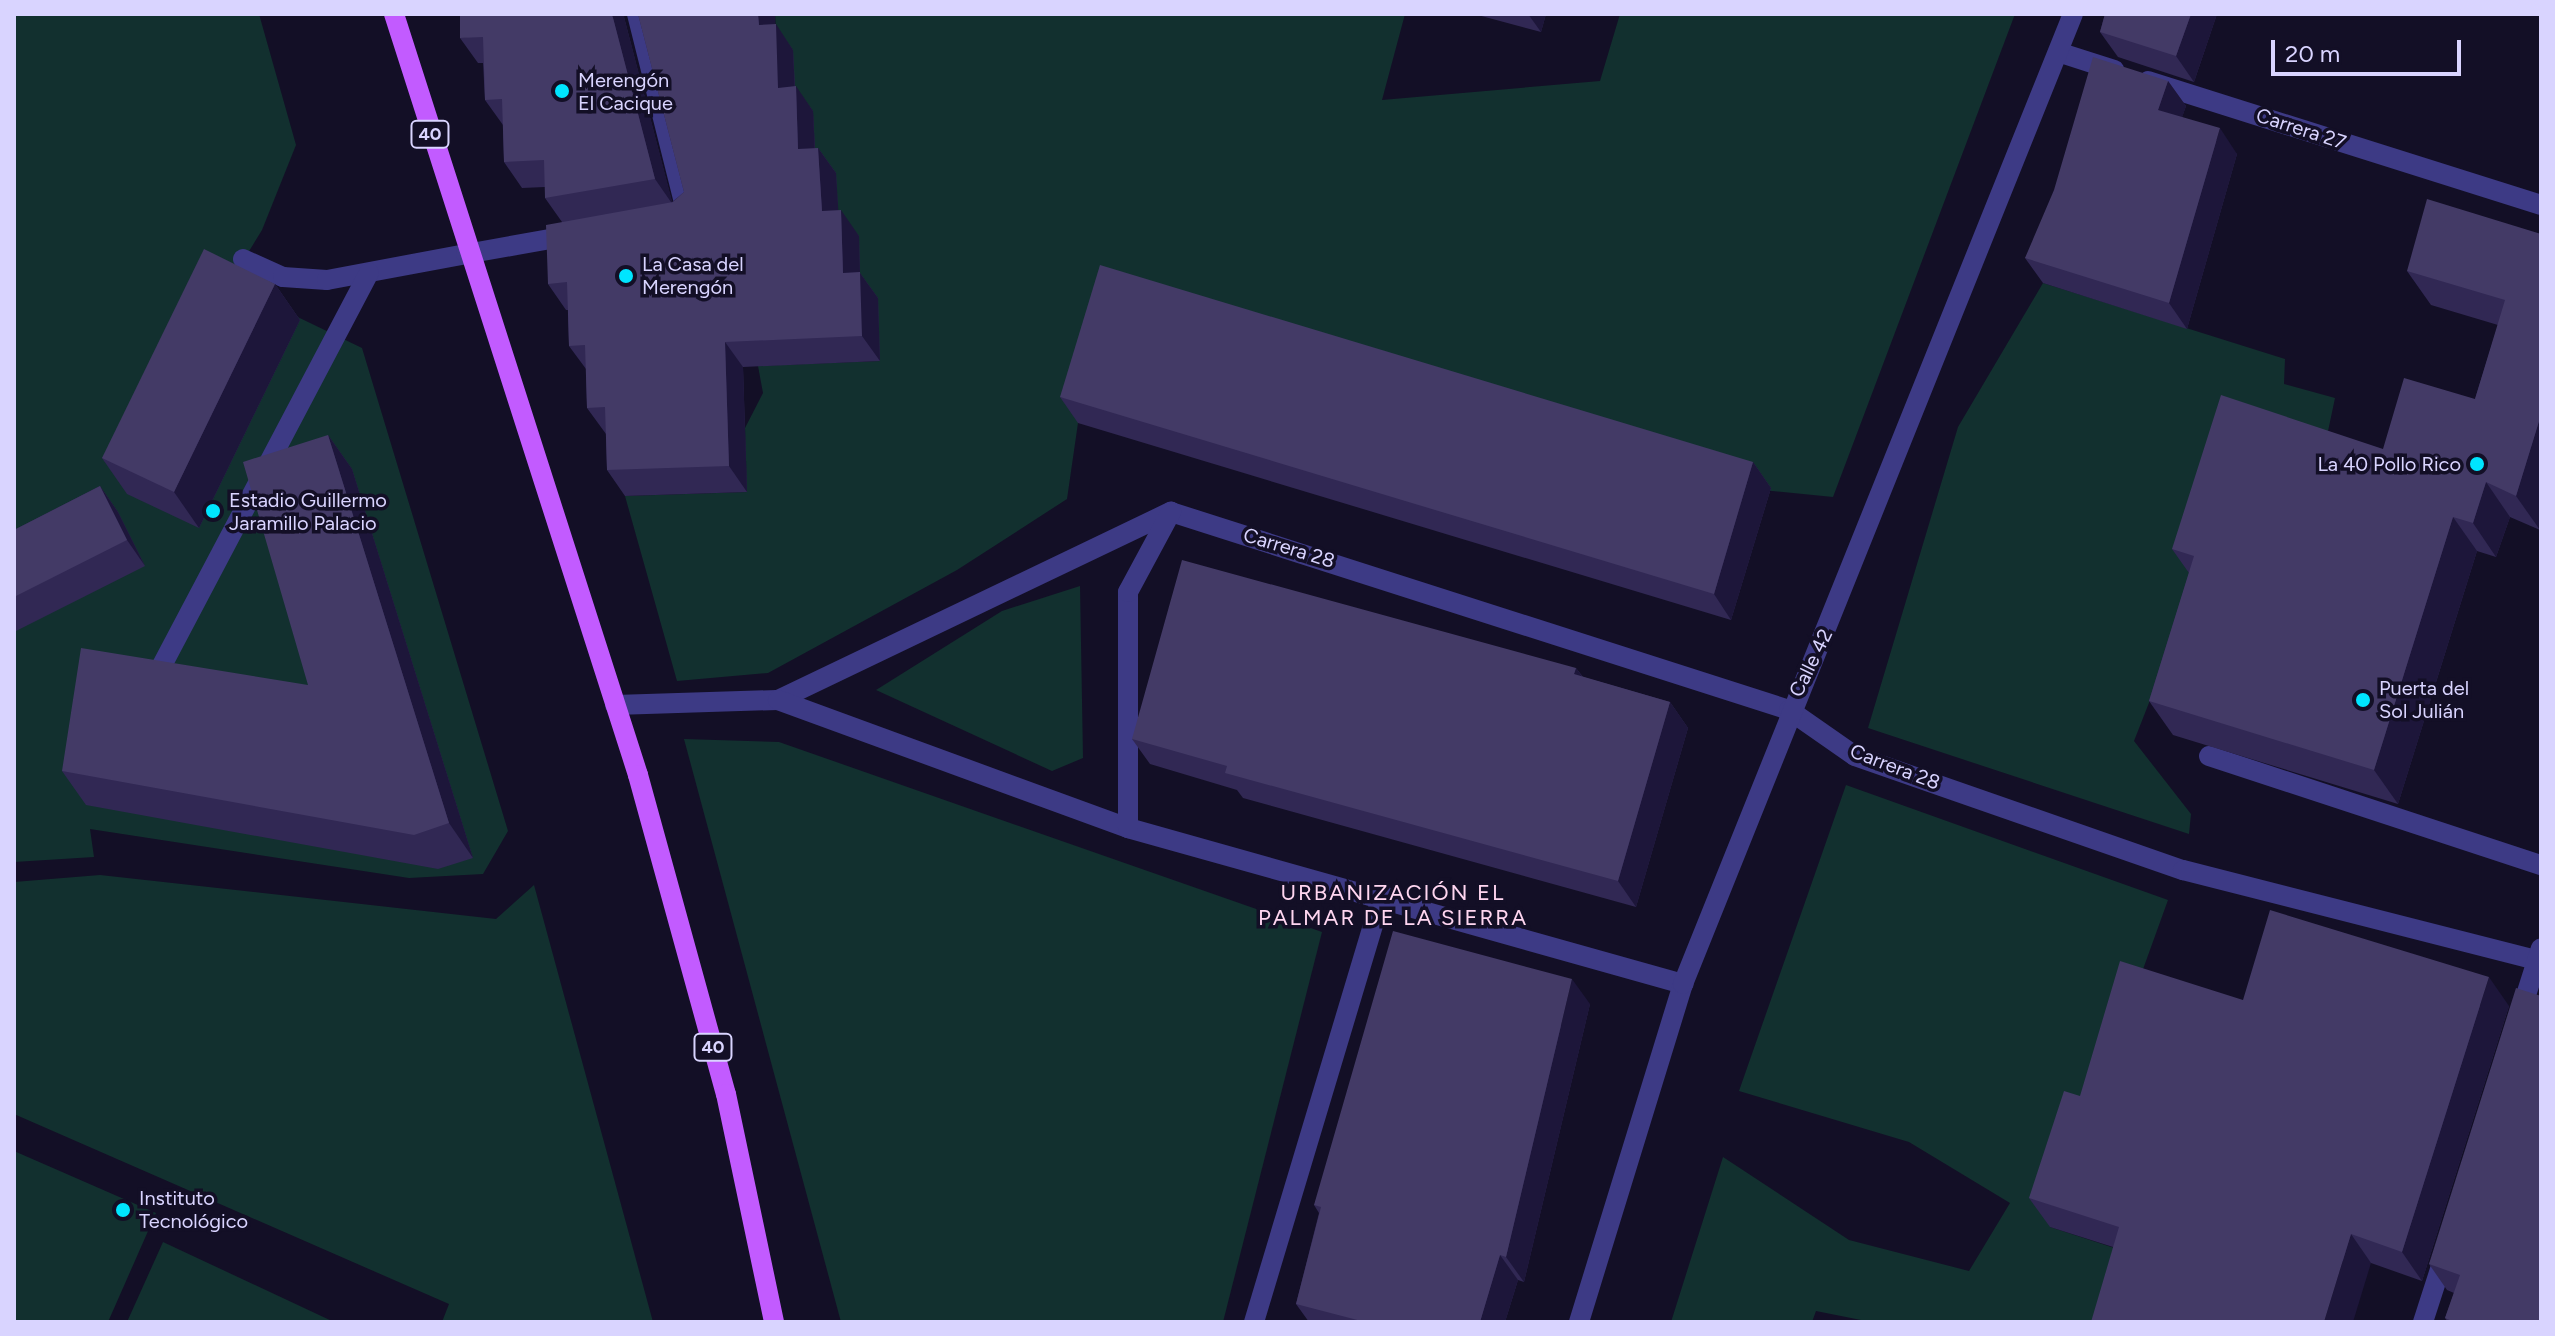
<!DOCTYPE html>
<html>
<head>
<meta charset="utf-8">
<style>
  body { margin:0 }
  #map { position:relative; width:2555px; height:1336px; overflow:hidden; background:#130f26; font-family:Figtree,sans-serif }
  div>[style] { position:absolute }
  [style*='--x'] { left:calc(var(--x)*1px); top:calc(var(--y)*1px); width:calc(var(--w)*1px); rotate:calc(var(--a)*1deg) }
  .green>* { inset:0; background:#12302f }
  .service>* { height:20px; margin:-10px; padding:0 10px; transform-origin:10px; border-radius:10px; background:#3d3a85 }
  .minor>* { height:20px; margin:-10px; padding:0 10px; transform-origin:10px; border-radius:10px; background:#3d3a85 }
  .primary>* { height:20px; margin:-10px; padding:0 10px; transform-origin:10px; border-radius:10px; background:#c25bff }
  .wall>* { inset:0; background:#312854 }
  .shaded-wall>* { inset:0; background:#1d163a }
  .building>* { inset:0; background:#433a66 }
  .dots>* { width:22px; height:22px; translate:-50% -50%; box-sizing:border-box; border:4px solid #130f26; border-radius:50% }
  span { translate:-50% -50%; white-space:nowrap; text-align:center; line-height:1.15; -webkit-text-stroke:7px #130f26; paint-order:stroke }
  .shield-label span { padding:2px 6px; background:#130f26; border:2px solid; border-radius:6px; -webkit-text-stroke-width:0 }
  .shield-label { font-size:18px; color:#d9d4ff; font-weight:700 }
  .poi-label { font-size:20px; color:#d9d4ff }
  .left { translate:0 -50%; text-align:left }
  .right { translate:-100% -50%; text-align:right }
  .street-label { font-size:20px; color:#d9d4ff }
  .neighbourhood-label { font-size:22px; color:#ffd6f0; letter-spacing:2px }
  .frame { position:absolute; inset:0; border:16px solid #d9d4ff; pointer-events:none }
  .scale { position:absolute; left:2271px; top:40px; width:190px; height:36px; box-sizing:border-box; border:4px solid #d9d4ff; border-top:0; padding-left:10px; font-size:24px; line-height:28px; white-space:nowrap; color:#d9d4ff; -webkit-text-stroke:6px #130f26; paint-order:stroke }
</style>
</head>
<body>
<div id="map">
  <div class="green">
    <i style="clip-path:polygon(14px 14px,259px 14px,296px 145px,262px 230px,229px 284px,362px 348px,508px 831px,483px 874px,409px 878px,90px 829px,94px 857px,14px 862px)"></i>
    <i style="clip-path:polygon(775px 14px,1405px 14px,1382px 100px,1600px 81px,1620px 14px,2015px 14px,1833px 497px,1078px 423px,1067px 499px,957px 570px,768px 673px,677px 681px,625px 496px,747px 492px,745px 428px,763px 393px,758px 366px,880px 361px,816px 174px,813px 112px,796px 113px,777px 51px)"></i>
    <i style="clip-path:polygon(2043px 283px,2285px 359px,2284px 384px,2335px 398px,2323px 455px,2196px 583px,2134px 741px,2191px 814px,2189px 834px,1868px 728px,1958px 427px)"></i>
    <i style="clip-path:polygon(1080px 586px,1083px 758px,1052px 771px,876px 690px,1002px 611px)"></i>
    <i style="clip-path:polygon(684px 739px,779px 742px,1322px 932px,1223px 1322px,841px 1322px)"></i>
    <i style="clip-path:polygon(1846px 785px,2168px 900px,2050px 1227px,2139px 1256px,2118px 1322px,1871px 1322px,1816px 1311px,1812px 1322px,1671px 1322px,1723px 1157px,1849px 1240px,1969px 1271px,2010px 1203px,1909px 1142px,1739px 1091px)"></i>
    <i style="clip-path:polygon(100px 875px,496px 919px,534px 885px,653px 1322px,442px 1322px,449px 1304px,14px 1114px,14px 882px)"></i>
    <i style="clip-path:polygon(14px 1151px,156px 1213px,108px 1322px,14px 1322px)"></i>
    <i style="clip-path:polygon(163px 1242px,334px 1322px,127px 1322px)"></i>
  </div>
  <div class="service">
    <i style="--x:243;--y:259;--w:44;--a:24.2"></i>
    <i style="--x:283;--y:277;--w:44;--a:3.9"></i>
    <i style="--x:327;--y:280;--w:141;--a:-10.6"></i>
    <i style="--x:168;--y:681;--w:13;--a:-132"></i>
    <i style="--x:159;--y:671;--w:450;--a:-62.2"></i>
    <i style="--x:2209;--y:756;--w:349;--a:18.2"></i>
  </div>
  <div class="minor">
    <i style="--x:637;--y:14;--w:207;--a:76"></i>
    <i style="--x:2061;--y:53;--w:56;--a:17.8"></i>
    <i style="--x:2148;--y:81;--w:412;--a:17.5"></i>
    <i style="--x:466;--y:254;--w:109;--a:-10.1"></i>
    <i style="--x:1171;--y:512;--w:649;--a:17.76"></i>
    <i style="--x:1789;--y:710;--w:80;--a:34.9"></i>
    <i style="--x:1855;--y:756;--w:347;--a:19.2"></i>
    <i style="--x:2183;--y:870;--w:369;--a:14.3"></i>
    <i style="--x:778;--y:700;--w:436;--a:-25.6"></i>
    <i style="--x:615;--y:705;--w:163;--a:-1.8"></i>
    <i style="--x:778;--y:700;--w:373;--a:20.1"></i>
    <i style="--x:1128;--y:828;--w:577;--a:15.7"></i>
    <i style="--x:1128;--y:828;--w:236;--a:-90"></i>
    <i style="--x:1128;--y:592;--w:91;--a:-61.7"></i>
    <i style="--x:2519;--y:1017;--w:72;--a:-72.3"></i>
    <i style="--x:1254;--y:1322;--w:447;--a:-73.3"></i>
    <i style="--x:1579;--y:1322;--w:354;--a:-72.9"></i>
    <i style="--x:1683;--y:984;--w:1045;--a:-68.1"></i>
    <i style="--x:2423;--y:1322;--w:71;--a:-72.1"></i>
  </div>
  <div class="primary">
    <i style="--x:394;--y:14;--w:799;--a:72.22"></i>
    <i style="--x:638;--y:775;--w:331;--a:74.6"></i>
    <i style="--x:726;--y:1094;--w:233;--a:78.1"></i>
  </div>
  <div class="wall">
    <i style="clip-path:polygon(638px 14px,775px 14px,775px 24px,793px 50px,795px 86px,813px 111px,815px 148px,818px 148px,836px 173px,838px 210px,859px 236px,860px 273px,878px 298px,880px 361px,743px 367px,747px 492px,625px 496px,607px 470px,606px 434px,587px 408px,586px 369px,569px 346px,568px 310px,566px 310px,548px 284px,562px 222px,545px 198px,545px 187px,522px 188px,504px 162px,503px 125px,485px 100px,483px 63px,478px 63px,460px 38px,624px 17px,672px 202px,684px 192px)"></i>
    <i style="clip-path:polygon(1474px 14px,1546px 14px,1541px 32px)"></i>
    <i style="clip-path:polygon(2105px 14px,2217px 14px,2194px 82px,2118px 57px,2100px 32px)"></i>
    <i style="clip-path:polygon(2168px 81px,2186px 106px,2182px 117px,2237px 154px,2187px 329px,2043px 283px,2025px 258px)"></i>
    <i style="clip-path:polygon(2541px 234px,2541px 527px,2540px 530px,2510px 517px,2496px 557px,2477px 551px,2398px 804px,2173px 735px,2149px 701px,2189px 573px,2172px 549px,2383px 449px,2475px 399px,2498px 325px,2431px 305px,2407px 271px)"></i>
    <i style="clip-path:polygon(275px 284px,300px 320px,199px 528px,127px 494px,102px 458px)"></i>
    <i style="clip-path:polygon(1060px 397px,1753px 462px,1771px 488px,1731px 620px,1078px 423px)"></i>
    <i style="clip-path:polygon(328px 435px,352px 469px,473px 858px,438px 869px,86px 805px,62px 771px,308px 685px)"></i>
    <i style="clip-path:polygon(100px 486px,118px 512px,145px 566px,14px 632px,14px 530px)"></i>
    <i style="clip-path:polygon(1576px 668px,1583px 677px,1670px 702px,1688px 728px,1636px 907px,1243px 798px,1237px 790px,1150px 764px,1132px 739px)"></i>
    <i style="clip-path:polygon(2541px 996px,2541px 1322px,2448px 1322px,2445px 1318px,2454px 1293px,2447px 1290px,2429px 1264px)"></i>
    <i style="clip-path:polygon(2243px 1000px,2509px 1006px,2422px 1281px,2371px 1263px,2113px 1247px,2050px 1227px,2029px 1198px,2080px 1096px)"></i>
    <i style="clip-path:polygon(1590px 1004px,1524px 1282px,1518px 1280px,1505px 1322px,1309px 1322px,1296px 1304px,1319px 1213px,1314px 1205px)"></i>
  </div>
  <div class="shaded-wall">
    <i style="clip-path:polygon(612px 14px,626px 14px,624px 17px,673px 205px,655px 179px)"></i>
    <i style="clip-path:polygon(758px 14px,775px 14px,776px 43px,776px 24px,793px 50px,796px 113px,778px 88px,759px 25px)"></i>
    <i style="clip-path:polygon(1528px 14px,1546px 14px,1541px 32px)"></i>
    <i style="clip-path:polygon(2191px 14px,2217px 14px,2194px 82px,2176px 56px)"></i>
    <i style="clip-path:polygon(2168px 81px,2186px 106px,2176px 135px,2158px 110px)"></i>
    <i style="clip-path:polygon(796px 86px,813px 111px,816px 174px,798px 149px)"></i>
    <i style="clip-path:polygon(2220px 128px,2237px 154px,2187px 329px,2169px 303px)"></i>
    <i style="clip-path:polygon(818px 148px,836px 173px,840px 237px,822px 211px)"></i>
    <i style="clip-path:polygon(841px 210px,859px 236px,860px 273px,878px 298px,880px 361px,862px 336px,843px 273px)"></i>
    <i style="clip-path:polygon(275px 284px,300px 320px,199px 528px,174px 492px)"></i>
    <i style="clip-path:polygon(725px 342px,743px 367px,747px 492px,729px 466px)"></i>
    <i style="clip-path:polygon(2540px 418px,2541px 420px,2540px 530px,2516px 496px)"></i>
    <i style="clip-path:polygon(328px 435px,352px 469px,473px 858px,449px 823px)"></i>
    <i style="clip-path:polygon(1753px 462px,1771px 488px,1731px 620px,1714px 594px)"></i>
    <i style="clip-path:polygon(2486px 482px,2510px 517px,2496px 557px,2473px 523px)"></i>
    <i style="clip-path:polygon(100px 486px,118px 512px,145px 566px,127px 540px)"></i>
    <i style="clip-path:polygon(2453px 517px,2477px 551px,2398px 804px,2374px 770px)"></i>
    <i style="clip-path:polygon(1576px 668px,1594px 693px,1574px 674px)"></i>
    <i style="clip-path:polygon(1670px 702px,1688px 728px,1636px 907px,1618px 881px)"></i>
    <i style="clip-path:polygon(2489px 977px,2509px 1006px,2422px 1281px,2402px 1252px)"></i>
    <i style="clip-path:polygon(1572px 979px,1590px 1004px,1524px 1282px,1506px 1257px)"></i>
    <i style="clip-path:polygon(2351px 1234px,2371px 1263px,2353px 1322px,2324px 1322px)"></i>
    <i style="clip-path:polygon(1500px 1255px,1518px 1280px,1505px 1322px,1480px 1322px)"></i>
  </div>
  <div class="building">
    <i style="clip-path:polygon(460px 14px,612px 14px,655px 179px,545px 198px,544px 160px,504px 162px,502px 99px,485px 100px,483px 37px,460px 38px)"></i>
    <i style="clip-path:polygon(638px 14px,758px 14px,759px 25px,776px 24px,778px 88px,796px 86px,798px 149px,818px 148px,822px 211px,841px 210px,843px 273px,860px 272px,862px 336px,725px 342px,729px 466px,607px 470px,605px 407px,587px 408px,585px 345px,569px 346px,567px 282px,548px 284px,546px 225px,673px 202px,684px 192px)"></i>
    <i style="clip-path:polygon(2105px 14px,2191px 14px,2176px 56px,2100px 32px)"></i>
    <i style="clip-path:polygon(2093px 57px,2168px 81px,2158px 110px,2220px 128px,2169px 303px,2025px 258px,2054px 190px)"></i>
    <i style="clip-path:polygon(2427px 199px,2541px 234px,2541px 419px,2540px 418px,2516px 496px,2486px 482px,2473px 523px,2453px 517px,2374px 770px,2149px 701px,2194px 556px,2172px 549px,2221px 395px,2383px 449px,2404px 378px,2475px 399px,2505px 300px,2407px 271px)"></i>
    <i style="clip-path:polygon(204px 249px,275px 284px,174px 492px,102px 458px)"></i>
    <i style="clip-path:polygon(1100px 265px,1753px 462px,1714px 594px,1060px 397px)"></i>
    <i style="clip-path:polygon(328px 435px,449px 823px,414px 835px,62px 771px,81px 648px,308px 685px,243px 462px)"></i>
    <i style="clip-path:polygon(100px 486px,127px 540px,14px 597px,14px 530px)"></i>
    <i style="clip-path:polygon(1182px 560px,1576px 668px,1574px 674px,1670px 702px,1618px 881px,1225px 773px,1227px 766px,1132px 739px)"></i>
    <i style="clip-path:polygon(2270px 910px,2489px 977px,2402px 1252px,2351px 1234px,2324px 1322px,2091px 1322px,2119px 1227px,2029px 1198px,2064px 1091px,2080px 1096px,2120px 961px,2243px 1000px)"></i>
    <i style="clip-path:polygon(1393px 931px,1572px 979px,1506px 1257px,1500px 1255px,1480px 1322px,1365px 1322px,1296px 1304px,1321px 1207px,1314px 1205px)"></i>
    <i style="clip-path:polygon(2516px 988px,2541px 996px,2541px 1322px,2454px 1322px,2445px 1318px,2460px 1275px,2429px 1264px)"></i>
  </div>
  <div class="dots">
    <i style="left:562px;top:91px;background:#00e5ff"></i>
    <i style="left:626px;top:276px;background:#00e5ff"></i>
    <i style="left:2477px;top:464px;background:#00e5ff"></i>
    <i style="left:213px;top:511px;background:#00e5ff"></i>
    <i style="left:2363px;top:700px;background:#00e5ff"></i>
    <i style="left:123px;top:1210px;background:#00e5ff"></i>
  </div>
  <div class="shield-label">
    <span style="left:430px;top:134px">40</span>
    <span style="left:713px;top:1047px">40</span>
  </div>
  <div class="poi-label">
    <span class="left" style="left:578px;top:92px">Merengón<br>El Cacique</span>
    <span class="left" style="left:642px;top:276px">La Casa del<br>Merengón</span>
    <span class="right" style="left:2461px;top:464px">La 40 Pollo Rico</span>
    <span class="left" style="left:229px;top:512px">Estadio Guillermo<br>Jaramillo Palacio</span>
    <span class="left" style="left:2379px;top:700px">Puerta del<br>Sol Julián</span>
    <span class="left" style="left:139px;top:1210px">Instituto<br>Tecnológico</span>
  </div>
  <div class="street-label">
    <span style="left:2301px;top:129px;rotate:18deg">Carrera 27</span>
    <span style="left:1289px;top:548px;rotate:17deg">Carrera 28</span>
    <span style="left:1811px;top:663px;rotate:-64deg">Calle 42</span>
    <span style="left:1895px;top:767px;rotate:21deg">Carrera 28</span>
  </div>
  <div class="neighbourhood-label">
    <span style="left:1393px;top:905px">URBANIZACIÓN EL<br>PALMAR DE LA SIERRA</span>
  </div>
  <div class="frame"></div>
  <div class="scale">20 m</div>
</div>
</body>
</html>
